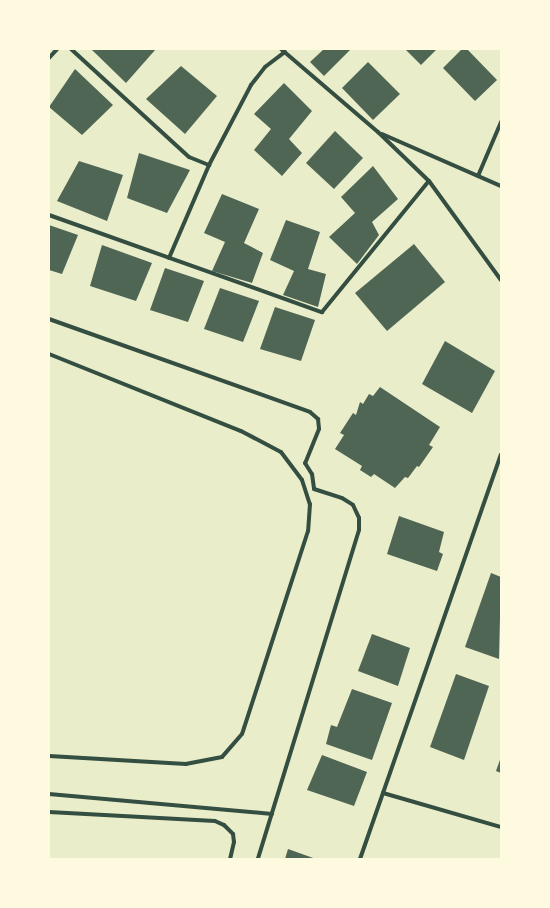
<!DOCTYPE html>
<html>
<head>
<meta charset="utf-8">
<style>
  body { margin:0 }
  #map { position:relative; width:550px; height:908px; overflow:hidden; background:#e9edc9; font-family:Inter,sans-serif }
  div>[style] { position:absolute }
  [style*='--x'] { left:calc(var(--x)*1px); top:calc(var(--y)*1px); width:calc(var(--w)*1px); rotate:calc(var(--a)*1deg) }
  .building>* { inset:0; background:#4f6655 }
  .minor>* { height:4px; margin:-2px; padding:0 2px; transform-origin:2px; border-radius:2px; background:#344e41 }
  span { translate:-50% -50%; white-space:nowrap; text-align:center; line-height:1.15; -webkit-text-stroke:4px #fefae0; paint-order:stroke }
  .frame { position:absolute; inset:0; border:50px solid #fefae0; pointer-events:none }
</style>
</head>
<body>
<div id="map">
  <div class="building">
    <i style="clip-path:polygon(91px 49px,156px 49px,126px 83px)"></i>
    <i style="clip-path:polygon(324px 49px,351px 49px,324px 76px,310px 62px)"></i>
    <i style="clip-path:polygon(405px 49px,437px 49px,421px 65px)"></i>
    <i style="clip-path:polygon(462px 49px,467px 49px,497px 80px,475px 101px,443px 68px)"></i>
    <i style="clip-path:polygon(368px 62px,400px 94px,373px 120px,342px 88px)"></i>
    <i style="clip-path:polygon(181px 66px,217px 96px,185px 134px,146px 99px)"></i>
    <i style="clip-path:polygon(75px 69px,113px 105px,82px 135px,49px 107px)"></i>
    <i style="clip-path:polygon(284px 83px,312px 111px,289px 139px,302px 153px,282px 176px,254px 150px,271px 129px,254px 114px)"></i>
    <i style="clip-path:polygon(335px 131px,363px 158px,334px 189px,306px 163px)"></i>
    <i style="clip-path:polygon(139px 153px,190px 170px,167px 213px,127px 198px)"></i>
    <i style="clip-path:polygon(79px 161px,123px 175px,107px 221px,57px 201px)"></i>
    <i style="clip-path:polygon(373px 166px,398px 199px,372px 222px,379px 235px,357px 264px,329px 237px,355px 213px,341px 197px)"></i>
    <i style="clip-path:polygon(222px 194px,259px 209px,244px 243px,263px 253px,252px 283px,212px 271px,225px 242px,204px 233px)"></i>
    <i style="clip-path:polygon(286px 220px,320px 232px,308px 269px,326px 274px,318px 307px,283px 295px,294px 271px,270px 260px)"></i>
    <i style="clip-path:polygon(49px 225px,78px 235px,62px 274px,49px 270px)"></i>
    <i style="clip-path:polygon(414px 244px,445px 282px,387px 331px,355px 293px)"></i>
    <i style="clip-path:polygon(102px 245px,152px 263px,136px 301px,90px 286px)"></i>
    <i style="clip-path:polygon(165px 268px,204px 281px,188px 322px,150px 310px)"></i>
    <i style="clip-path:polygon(220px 288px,259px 301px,243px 342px,204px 329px)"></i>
    <i style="clip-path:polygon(275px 307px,315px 320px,301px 361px,260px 349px)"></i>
    <i style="clip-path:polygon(445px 341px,495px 371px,472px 413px,422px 384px)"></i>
    <i style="clip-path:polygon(380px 387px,440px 427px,429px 445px,433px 447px,419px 467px,417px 466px,408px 478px,405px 477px,395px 488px,374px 474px,371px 477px,360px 470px,362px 466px,335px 449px,344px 435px,340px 433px,353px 413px,356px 415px,360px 402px,363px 404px,369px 394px,373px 396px)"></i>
    <i style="clip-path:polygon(399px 516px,444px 532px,439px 552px,443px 554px,437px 571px,387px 554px)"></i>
    <i style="clip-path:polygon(491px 573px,501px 577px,499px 659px,465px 647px)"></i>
    <i style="clip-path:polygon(372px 634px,410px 648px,398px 686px,358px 671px)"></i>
    <i style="clip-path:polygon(456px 674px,489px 686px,464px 760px,430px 747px)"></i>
    <i style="clip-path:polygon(352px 689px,392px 703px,372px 760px,326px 744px,331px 725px,337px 727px)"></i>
    <i style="clip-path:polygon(322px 755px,367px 772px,354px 806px,307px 790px)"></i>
    <i style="clip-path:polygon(501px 757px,501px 773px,496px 771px)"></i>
    <i style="clip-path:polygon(288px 849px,316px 859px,285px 859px)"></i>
  </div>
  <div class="minor">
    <i style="--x:71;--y:49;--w:160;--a:42.5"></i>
    <i style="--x:189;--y:157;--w:22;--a:22"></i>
    <i style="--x:281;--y:49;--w:128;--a:40.6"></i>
    <i style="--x:378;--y:132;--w:71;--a:43.9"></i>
    <i style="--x:429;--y:181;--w:122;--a:54"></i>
    <i style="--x:49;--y:58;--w:12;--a:-48"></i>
    <i style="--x:382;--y:134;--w:130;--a:23.6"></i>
    <i style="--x:478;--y:176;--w:59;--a:-66.9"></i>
    <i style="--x:49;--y:215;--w:290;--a:19.6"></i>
    <i style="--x:322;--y:312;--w:169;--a:-50.8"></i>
    <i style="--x:169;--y:258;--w:101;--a:-66.7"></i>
    <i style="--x:209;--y:165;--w:90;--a:-62.3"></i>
    <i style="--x:251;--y:85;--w:23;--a:-52"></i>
    <i style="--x:265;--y:67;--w:25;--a:-37"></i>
    <i style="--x:49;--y:319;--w:277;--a:19.6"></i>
    <i style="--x:310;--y:412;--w:11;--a:41"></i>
    <i style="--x:318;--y:419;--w:10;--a:84"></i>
    <i style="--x:319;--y:429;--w:37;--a:112"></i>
    <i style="--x:305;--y:463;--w:13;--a:58"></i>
    <i style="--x:312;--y:474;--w:15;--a:82"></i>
    <i style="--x:314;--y:489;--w:29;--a:18"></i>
    <i style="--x:342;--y:498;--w:13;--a:32"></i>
    <i style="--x:353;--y:505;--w:14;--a:65"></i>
    <i style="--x:359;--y:518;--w:12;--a:90"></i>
    <i style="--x:359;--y:530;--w:344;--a:107.1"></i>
    <i style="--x:49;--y:354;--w:207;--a:21.9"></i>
    <i style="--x:241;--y:431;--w:45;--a:27.7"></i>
    <i style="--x:281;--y:452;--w:35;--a:53"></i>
    <i style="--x:302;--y:480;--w:25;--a:72"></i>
    <i style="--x:310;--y:504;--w:27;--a:94"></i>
    <i style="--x:308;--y:531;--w:213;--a:108"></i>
    <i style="--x:242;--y:734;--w:30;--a:131"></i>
    <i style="--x:222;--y:757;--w:37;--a:169"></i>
    <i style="--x:186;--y:764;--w:137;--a:-176.7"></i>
    <i style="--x:383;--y:793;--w:123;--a:16.1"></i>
    <i style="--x:49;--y:794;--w:224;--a:5.1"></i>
    <i style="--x:49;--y:812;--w:166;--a:3.1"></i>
    <i style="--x:215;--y:821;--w:10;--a:24"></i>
    <i style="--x:224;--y:825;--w:13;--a:45"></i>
    <i style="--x:233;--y:834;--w:8;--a:83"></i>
    <i style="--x:234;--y:842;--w:17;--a:103"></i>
    <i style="--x:360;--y:859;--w:428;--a:-70.8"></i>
  </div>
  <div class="frame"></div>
</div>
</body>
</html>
